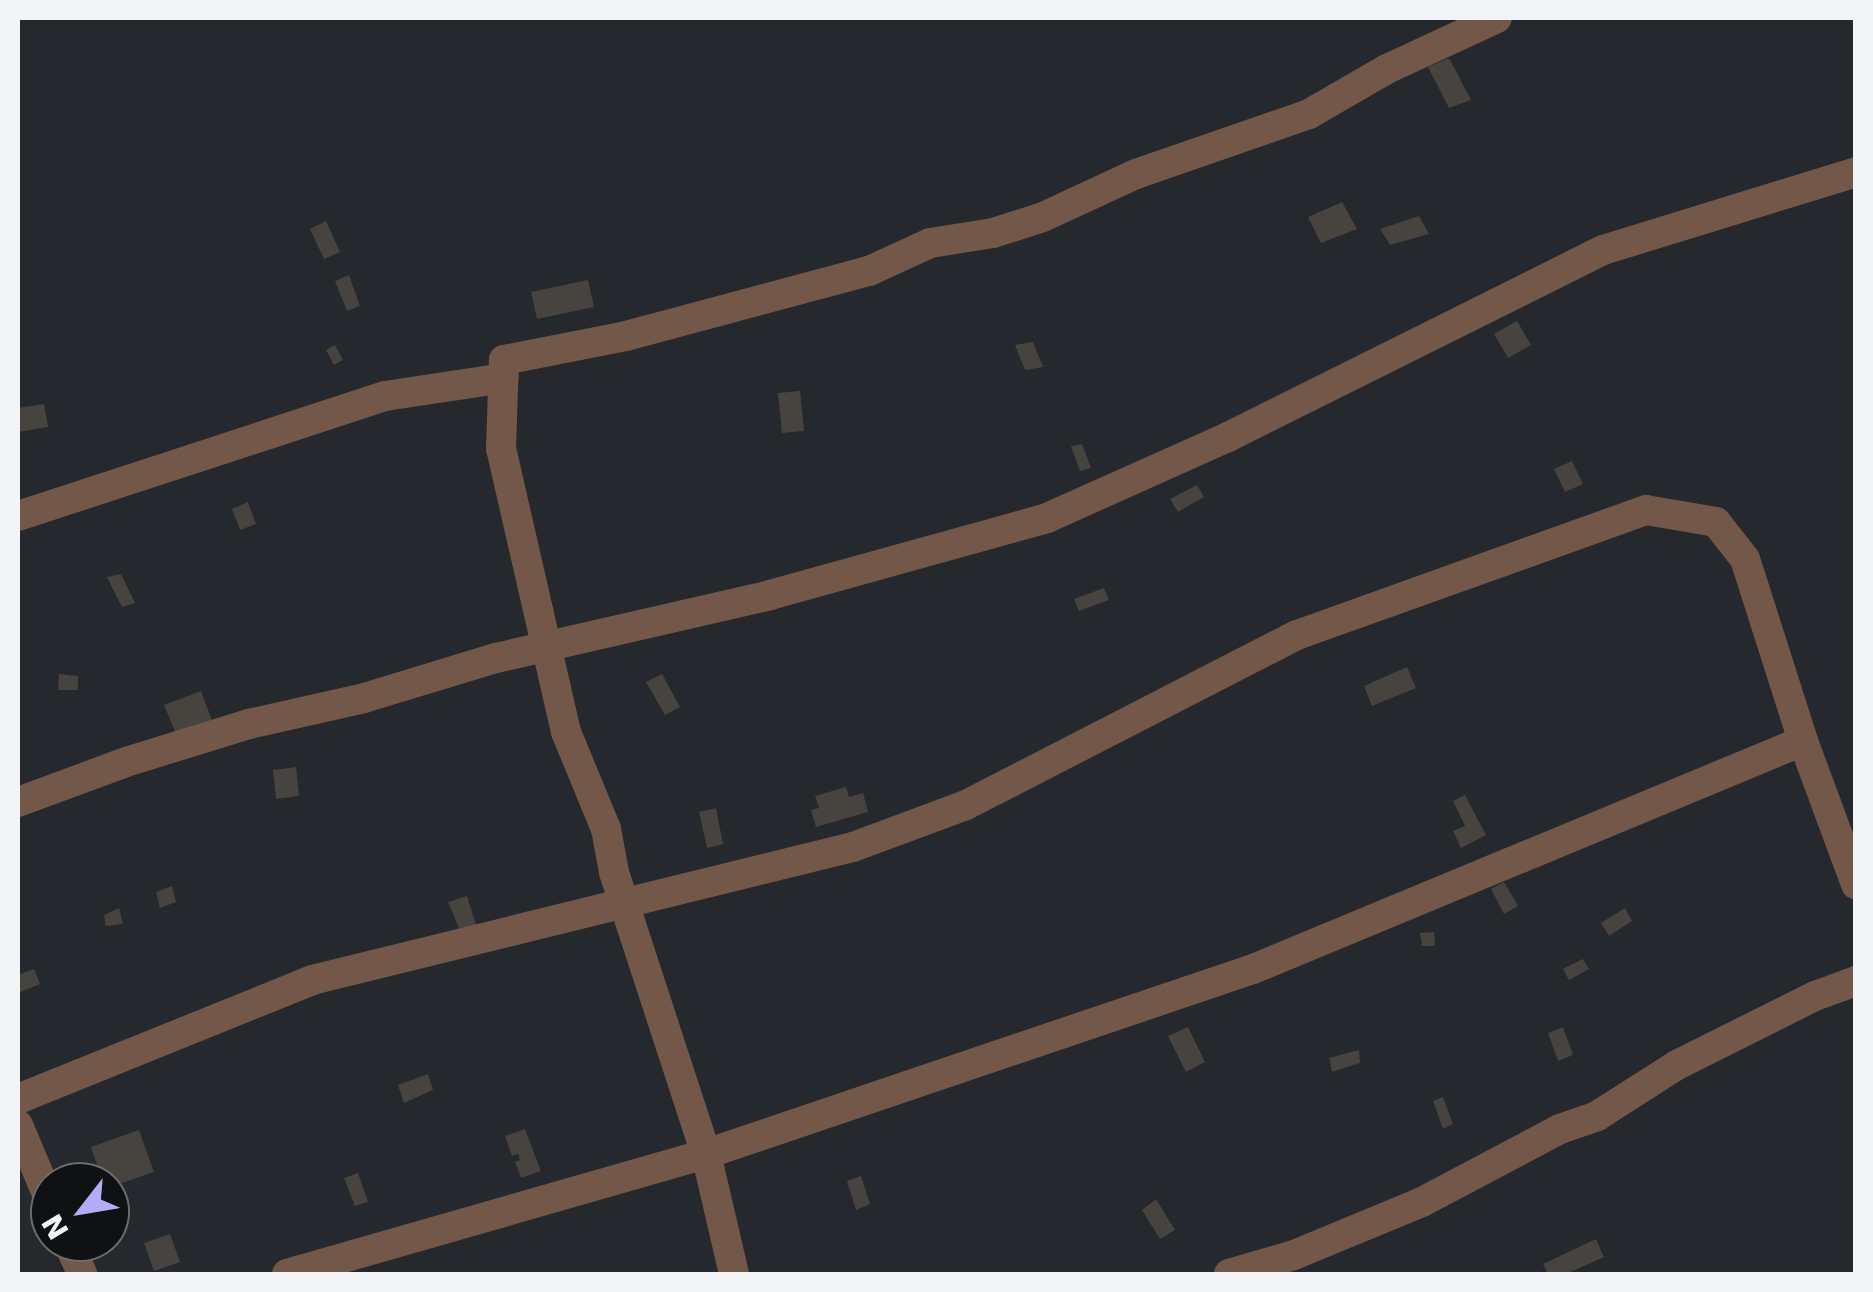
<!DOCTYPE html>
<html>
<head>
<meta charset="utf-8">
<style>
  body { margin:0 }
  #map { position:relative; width:1873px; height:1292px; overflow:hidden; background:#25282c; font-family:"DejaVu Sans",sans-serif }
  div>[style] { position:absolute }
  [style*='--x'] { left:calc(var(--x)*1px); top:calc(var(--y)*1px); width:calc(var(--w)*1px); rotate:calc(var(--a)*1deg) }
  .building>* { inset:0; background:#47433f }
  .minor>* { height:30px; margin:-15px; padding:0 15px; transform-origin:15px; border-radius:15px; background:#73584a }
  span { translate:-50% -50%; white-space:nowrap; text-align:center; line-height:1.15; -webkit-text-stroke:8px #0f1113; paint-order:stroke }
  .frame { position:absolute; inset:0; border:20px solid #f2f4f7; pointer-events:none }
  .north { position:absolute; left:30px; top:1162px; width:100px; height:100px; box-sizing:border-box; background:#0f1113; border:2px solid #6a6c6e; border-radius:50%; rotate:239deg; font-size:28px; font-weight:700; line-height:40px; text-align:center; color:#f2f4f7 }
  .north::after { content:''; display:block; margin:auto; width:35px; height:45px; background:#b6abf8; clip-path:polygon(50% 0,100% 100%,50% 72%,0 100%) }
</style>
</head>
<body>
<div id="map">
  <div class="building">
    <i style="clip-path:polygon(1449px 58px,1471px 100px,1449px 108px,1428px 67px)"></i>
    <i style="clip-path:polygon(1342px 202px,1357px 229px,1321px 243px,1308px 217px)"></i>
    <i style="clip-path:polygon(1419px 216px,1429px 234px,1390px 245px,1380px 229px)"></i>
    <i style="clip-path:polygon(326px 221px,340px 252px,324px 259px,310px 229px)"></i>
    <i style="clip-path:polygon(349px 275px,360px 306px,347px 311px,335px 281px)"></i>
    <i style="clip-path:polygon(588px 280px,594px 307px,537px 319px,531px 292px)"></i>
    <i style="clip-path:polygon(1517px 321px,1531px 345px,1508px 358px,1494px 334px)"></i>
    <i style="clip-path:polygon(1033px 342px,1043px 367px,1025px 370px,1015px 345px)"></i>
    <i style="clip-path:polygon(335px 345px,343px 360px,334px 365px,326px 350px)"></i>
    <i style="clip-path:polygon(800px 391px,804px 431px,782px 433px,778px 393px)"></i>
    <i style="clip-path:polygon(44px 404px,48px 427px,18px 432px,18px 408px)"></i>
    <i style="clip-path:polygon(1082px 444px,1091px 468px,1080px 471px,1071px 446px)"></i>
    <i style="clip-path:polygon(1572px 461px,1583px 484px,1565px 492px,1554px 469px)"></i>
    <i style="clip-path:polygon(1197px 485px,1204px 497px,1178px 512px,1170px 499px)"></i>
    <i style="clip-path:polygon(248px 502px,256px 524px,240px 530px,232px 509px)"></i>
    <i style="clip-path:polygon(121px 574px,135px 603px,122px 607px,107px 577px)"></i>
    <i style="clip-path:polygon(1104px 588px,1109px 600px,1079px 611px,1074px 599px)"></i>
    <i style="clip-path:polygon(1407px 667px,1416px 688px,1372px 706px,1364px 686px)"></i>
    <i style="clip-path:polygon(59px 674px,78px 676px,78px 690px,58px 690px)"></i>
    <i style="clip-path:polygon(662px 674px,680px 707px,665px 715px,646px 682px)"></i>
    <i style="clip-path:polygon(201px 691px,213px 723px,177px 736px,164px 705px)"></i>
    <i style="clip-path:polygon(296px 767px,299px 796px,276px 799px,273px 770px)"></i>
    <i style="clip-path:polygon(846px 787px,849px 797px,863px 793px,868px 812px,816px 827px,811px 810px,819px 808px,815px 796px)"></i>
    <i style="clip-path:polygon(1465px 795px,1486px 835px,1461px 848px,1453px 831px,1465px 826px,1453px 801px)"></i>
    <i style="clip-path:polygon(716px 808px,723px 844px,707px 848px,699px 812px)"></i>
    <i style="clip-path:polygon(1504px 882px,1518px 906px,1504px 914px,1491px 889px)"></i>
    <i style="clip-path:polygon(172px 886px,176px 902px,160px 908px,156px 892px)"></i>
    <i style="clip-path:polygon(467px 896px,476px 925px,460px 931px,448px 902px)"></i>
    <i style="clip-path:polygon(119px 908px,123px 924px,106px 926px,104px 915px)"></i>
    <i style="clip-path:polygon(1625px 908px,1632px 921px,1609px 936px,1601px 923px)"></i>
    <i style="clip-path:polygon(1434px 932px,1435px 946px,1422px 946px,1420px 933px)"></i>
    <i style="clip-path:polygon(1583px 959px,1589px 969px,1569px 980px,1563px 969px)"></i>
    <i style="clip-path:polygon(34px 969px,40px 984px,18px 993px,18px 975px)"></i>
    <i style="clip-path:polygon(1188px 1027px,1205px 1062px,1186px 1072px,1168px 1036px)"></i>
    <i style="clip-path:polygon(1563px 1027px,1573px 1055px,1558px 1061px,1548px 1033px)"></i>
    <i style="clip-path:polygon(1359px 1050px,1360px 1063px,1332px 1072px,1329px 1058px)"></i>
    <i style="clip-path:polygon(428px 1074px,433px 1090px,404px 1103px,398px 1085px)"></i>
    <i style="clip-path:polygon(1443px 1097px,1453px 1124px,1443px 1129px,1433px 1101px)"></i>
    <i style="clip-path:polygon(525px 1129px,541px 1171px,521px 1178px,515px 1162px,520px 1160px,518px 1154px,512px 1156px,505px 1136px)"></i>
    <i style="clip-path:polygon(139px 1130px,154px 1172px,110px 1187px,110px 1182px,103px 1182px,91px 1147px)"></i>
    <i style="clip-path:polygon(358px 1173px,368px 1202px,355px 1206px,344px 1178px)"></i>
    <i style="clip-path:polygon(861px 1176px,870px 1204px,856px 1210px,847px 1181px)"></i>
    <i style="clip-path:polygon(1156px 1199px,1175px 1230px,1160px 1239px,1142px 1210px)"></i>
    <i style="clip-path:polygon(170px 1234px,180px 1262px,154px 1271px,144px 1243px)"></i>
    <i style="clip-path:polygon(1596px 1239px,1604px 1257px,1566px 1274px,1548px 1274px,1543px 1264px)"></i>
  </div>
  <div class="minor">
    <i style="--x:18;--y:516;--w:386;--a:-18.1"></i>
    <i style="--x:385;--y:396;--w:120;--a:-8.6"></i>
    <i style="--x:18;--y:802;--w:115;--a:-20.3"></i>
    <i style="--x:126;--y:762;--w:129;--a:-17.2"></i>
    <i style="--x:249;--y:724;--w:118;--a:-12.7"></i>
    <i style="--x:364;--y:698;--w:138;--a:-16.9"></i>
    <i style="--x:496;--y:658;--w:281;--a:-12.9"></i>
    <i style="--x:770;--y:595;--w:288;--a:-15.5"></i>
    <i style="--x:1047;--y:518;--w:198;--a:-24.1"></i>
    <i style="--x:1228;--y:437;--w:419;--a:-26.5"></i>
    <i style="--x:1603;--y:250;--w:265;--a:-17.1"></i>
    <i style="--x:18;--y:1099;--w:317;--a:-22"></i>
    <i style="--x:312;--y:980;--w:557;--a:-13.81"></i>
    <i style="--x:853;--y:847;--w:121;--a:-20.4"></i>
    <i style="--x:966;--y:805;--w:372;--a:-27.2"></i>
    <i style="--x:1297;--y:635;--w:371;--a:-19.7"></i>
    <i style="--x:1646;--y:510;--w:71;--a:9.7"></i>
    <i style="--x:1716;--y:522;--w:47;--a:51.9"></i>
    <i style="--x:1745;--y:559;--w:191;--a:72.3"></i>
    <i style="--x:1803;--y:741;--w:153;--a:69.7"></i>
    <i style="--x:18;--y:1125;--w:82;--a:67.2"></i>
    <i style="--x:68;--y:1242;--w:35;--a:66"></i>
    <i style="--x:287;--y:1274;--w:436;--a:-16"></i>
    <i style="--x:706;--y:1154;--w:577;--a:-18.69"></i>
    <i style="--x:1253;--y:969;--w:595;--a:-22.52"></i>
    <i style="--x:734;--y:1274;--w:123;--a:-103.1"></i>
    <i style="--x:706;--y:1154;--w:297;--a:-108.1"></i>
    <i style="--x:614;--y:872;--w:44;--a:-100.5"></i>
    <i style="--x:606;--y:829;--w:105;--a:-112.4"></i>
    <i style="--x:566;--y:732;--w:290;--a:-102.9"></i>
    <i style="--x:501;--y:449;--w:89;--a:-88.1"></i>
    <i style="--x:504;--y:360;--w:124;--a:-11.1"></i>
    <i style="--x:626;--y:336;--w:252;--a:-15"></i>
    <i style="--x:869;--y:271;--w:67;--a:-24.7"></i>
    <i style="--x:930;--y:243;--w:64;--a:-9"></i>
    <i style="--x:993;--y:233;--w:52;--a:-17.7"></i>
    <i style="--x:1043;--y:217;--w:102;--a:-24.8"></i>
    <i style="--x:1136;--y:174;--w:183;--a:-19.1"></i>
    <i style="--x:1309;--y:114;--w:90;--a:-30"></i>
    <i style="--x:1387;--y:69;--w:121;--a:-24.9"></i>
    <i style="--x:1229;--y:1274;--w:68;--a:-16.3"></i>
    <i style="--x:1294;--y:1255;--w:139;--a:-22.5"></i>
    <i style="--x:1422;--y:1202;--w:156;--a:-27.9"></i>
    <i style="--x:1560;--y:1129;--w:39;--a:-19"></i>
    <i style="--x:1597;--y:1116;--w:95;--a:-32.5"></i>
    <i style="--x:1677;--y:1065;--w:154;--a:-26.6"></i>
    <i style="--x:1815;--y:996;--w:44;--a:-20.1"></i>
  </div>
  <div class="frame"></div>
  <div class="north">N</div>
</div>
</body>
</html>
